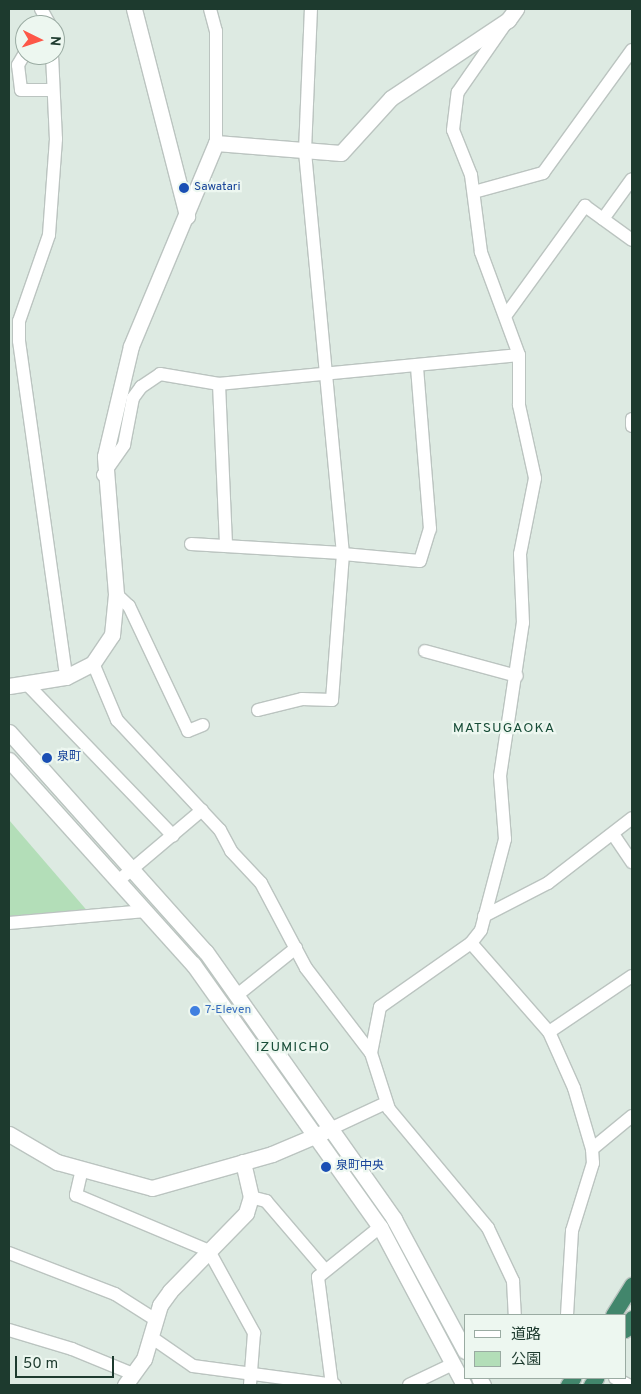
<!DOCTYPE html>
<html>
<head>
<meta charset="utf-8">
<style>
  body { margin:0 }
  #map { position:relative; width:641px; height:1394px; overflow:hidden; background:#ddeae2; font-family:Overpass,"Noto Sans JP",sans-serif }
  div>[style] { position:absolute }
  [style*='--x'] { left:calc(var(--x)*1px); top:calc(var(--y)*1px); width:calc(var(--w)*1px); rotate:calc(var(--a)*1deg) }
  .green>* { inset:0; background:#b3deb8 }
  .roads { filter:drop-shadow(1px 0 #bbc4c0) drop-shadow(-1px 0 #bbc4c0) drop-shadow(0 1px #bbc4c0) drop-shadow(0 -1px #bbc4c0) }
  .minor>* { height:12px; margin:-6px; padding:0 6px; transform-origin:6px; border-radius:6px; background:#fff }
  .tertiary>* { height:15px; margin:-7.5px; padding:0 7.5px; transform-origin:7.5px; border-radius:7.5px; background:#fff }
  .trunk>* { height:15px; margin:-7.5px; padding:0 7.5px; transform-origin:7.5px; border-radius:7.5px; background:#42866c }
  .dots>* { width:14px; height:14px; translate:-50% -50%; box-sizing:border-box; border:2px solid #edf7f0; border-radius:50% }
  span { translate:-50% -50%; white-space:nowrap; text-align:center; line-height:1.15; -webkit-text-stroke:4.5px #edf7f0; paint-order:stroke }
  .transit-label { font-size:12px; color:#164399 }
  .left { translate:0 -50%; text-align:left }
  .shop-label { font-size:12px; color:#366cbe }
  .neighbourhood-label { font-size:14px; color:#184d38; letter-spacing:1px }
  .frame { position:absolute; inset:0; border:10px solid #1d3a2e; pointer-events:none }
  .legend { position:absolute; left:464px; top:1314px; width:162px; height:65px; box-sizing:border-box; background:#edf7f0; border:1px solid #9aaba2; margin:0; padding:6px 9px; list-style:none; font-size:15px; color:#1d3a2e }
  .legend li { display:flex; align-items:center; gap:10px; height:25px }
  .legend b { width:25px; border:1px solid #9aaba2 }
  .north { position:absolute; left:15px; top:15px; width:50px; height:50px; box-sizing:border-box; background:#edf7f0; border:1px solid #9aaba2; border-radius:50%; rotate:94deg; font-size:14px; font-weight:700; line-height:20px; text-align:center; color:#1d3a2e }
  .north::after { content:''; display:block; margin:auto; width:18px; height:22px; background:#fd5748; clip-path:polygon(50% 0,100% 100%,50% 72%,0 100%) }
  .scale { position:absolute; left:15px; top:1356px; width:99px; height:22px; box-sizing:border-box; border:2px solid #1d3a2e; border-top:0; padding-left:6px; font-size:15px; line-height:18px; white-space:nowrap; color:#1d3a2e; -webkit-text-stroke:4px #edf7f0; paint-order:stroke }
</style>
</head>
<body>
<div id="map">
  <div class="green">
    <i style="clip-path:polygon(9px 820px,90px 914px,9px 920px)"></i>
  </div>
  <div class="roads">
    <div class="minor">
      <i style="--x:41;--y:9;--w:18;--a:61"></i>
      <i style="--x:210;--y:9;--w:23;--a:75"></i>
      <i style="--x:216;--y:31;--w:112;--a:90"></i>
      <i style="--x:25;--y:53;--w:14;--a:120"></i>
      <i style="--x:18;--y:65;--w:25;--a:83"></i>
      <i style="--x:21;--y:90;--w:32;--a:0"></i>
      <i style="--x:52;--y:55;--w:84;--a:87.3"></i>
      <i style="--x:56;--y:139;--w:96;--a:94.2"></i>
      <i style="--x:49;--y:235;--w:91;--a:109.2"></i>
      <i style="--x:19;--y:321;--w:20;--a:90"></i>
      <i style="--x:19;--y:341;--w:339;--a:82"></i>
      <i style="--x:474;--y:192;--w:72;--a:-15.4"></i>
      <i style="--x:543;--y:173;--w:152;--a:-54.1"></i>
      <i style="--x:603;--y:219;--w:49;--a:-54.1"></i>
      <i style="--x:506;--y:315;--w:135;--a:-54.1"></i>
      <i style="--x:585;--y:206;--w:58;--a:35.9"></i>
      <i style="--x:219;--y:384;--w:159;--a:87.5"></i>
      <i style="--x:632;--y:419;--w:7;--a:90"></i>
      <i style="--x:103;--y:475;--w:37;--a:-55"></i>
      <i style="--x:124;--y:445;--w:48;--a:-79.2"></i>
      <i style="--x:133;--y:398;--w:14;--a:-54"></i>
      <i style="--x:141;--y:387;--w:23;--a:-34"></i>
      <i style="--x:160;--y:374;--w:60;--a:9.6"></i>
      <i style="--x:219;--y:384;--w:301;--a:-5.5"></i>
      <i style="--x:191;--y:544;--w:151;--a:3.4"></i>
      <i style="--x:343;--y:554;--w:77;--a:5.2"></i>
      <i style="--x:420;--y:561;--w:34;--a:-73"></i>
      <i style="--x:430;--y:529;--w:164;--a:-94.6"></i>
      <i style="--x:116;--y:594;--w:18;--a:43"></i>
      <i style="--x:129;--y:606;--w:138;--a:64.7"></i>
      <i style="--x:188;--y:731;--w:16;--a:-22"></i>
      <i style="--x:425;--y:651;--w:95;--a:15.2"></i>
      <i style="--x:93;--y:663;--w:62;--a:67.2"></i>
      <i style="--x:117;--y:720;--w:151;--a:46.9"></i>
      <i style="--x:220;--y:830;--w:24;--a:62"></i>
      <i style="--x:231;--y:851;--w:44;--a:46.8"></i>
      <i style="--x:261;--y:883;--w:96;--a:62.1"></i>
      <i style="--x:306;--y:968;--w:107;--a:52.6"></i>
      <i style="--x:371;--y:1053;--w:59;--a:72.2"></i>
      <i style="--x:389;--y:1109;--w:155;--a:50.2"></i>
      <i style="--x:488;--y:1228;--w:59;--a:64.7"></i>
      <i style="--x:513;--y:1281;--w:34;--a:87"></i>
      <i style="--x:26;--y:683;--w:212;--a:46.1"></i>
      <i style="--x:258;--y:710;--w:45;--a:-14"></i>
      <i style="--x:302;--y:699;--w:30;--a:2"></i>
      <i style="--x:332;--y:700;--w:146;--a:-85.7"></i>
      <i style="--x:343;--y:554;--w:405;--a:-95.4"></i>
      <i style="--x:305;--y:151;--w:142;--a:-87.6"></i>
      <i style="--x:613;--y:834;--w:34;--a:56"></i>
      <i style="--x:118;--y:881;--w:110;--a:-40.2"></i>
      <i style="--x:484;--y:916;--w:72;--a:-27.3"></i>
      <i style="--x:548;--y:883;--w:106;--a:-37.7"></i>
      <i style="--x:9;--y:923;--w:137;--a:-5"></i>
      <i style="--x:471;--y:943;--w:118;--a:48.8"></i>
      <i style="--x:549;--y:1032;--w:61;--a:65.9"></i>
      <i style="--x:574;--y:1088;--w:64;--a:73.6"></i>
      <i style="--x:592;--y:1149;--w:14;--a:86"></i>
      <i style="--x:593;--y:1163;--w:71;--a:107.2"></i>
      <i style="--x:572;--y:1231;--w:84;--a:93.4"></i>
      <i style="--x:236;--y:996;--w:77;--a:-38.7"></i>
      <i style="--x:549;--y:1032;--w:100;--a:-34"></i>
      <i style="--x:371;--y:1053;--w:47;--a:-78.9"></i>
      <i style="--x:380;--y:1007;--w:111;--a:-35.1"></i>
      <i style="--x:471;--y:943;--w:16;--a:-52"></i>
      <i style="--x:481;--y:930;--w:94;--a:-75.2"></i>
      <i style="--x:505;--y:839;--w:63;--a:-94.5"></i>
      <i style="--x:500;--y:776;--w:155;--a:-81.5"></i>
      <i style="--x:523;--y:623;--w:69;--a:-92.5"></i>
      <i style="--x:520;--y:554;--w:77;--a:-78.8"></i>
      <i style="--x:535;--y:478;--w:75;--a:-102.4"></i>
      <i style="--x:519;--y:405;--w:50;--a:-90"></i>
      <i style="--x:519;--y:355;--w:110;--a:-110.3"></i>
      <i style="--x:481;--y:252;--w:78;--a:-97.4"></i>
      <i style="--x:471;--y:175;--w:48;--a:-111.8"></i>
      <i style="--x:453;--y:130;--w:38;--a:-83"></i>
      <i style="--x:458;--y:92;--w:84;--a:-55.2"></i>
      <i style="--x:328;--y:1130;--w:64;--a:-25"></i>
      <i style="--x:592;--y:1149;--w:52;--a:-39.5"></i>
      <i style="--x:82;--y:1169;--w:27;--a:103"></i>
      <i style="--x:76;--y:1195;--w:144;--a:22.8"></i>
      <i style="--x:209;--y:1251;--w:94;--a:61.2"></i>
      <i style="--x:254;--y:1333;--w:52;--a:94.4"></i>
      <i style="--x:251;--y:1197;--w:16;--a:15"></i>
      <i style="--x:266;--y:1201;--w:91;--a:49.5"></i>
      <i style="--x:9;--y:1253;--w:114;--a:21.1"></i>
      <i style="--x:115;--y:1294;--w:49;--a:32.4"></i>
      <i style="--x:9;--y:1330;--w:66;--a:16.8"></i>
      <i style="--x:72;--y:1349;--w:66;--a:22.3"></i>
      <i style="--x:151;--y:1337;--w:51;--a:34.6"></i>
      <i style="--x:193;--y:1366;--w:143;--a:7.6"></i>
      <i style="--x:615;--y:1378;--w:15;--a:28"></i>
      <i style="--x:332;--y:1385;--w:109;--a:-97.4"></i>
      <i style="--x:318;--y:1277;--w:80;--a:-38.9"></i>
      <i style="--x:409;--y:1385;--w:49;--a:-25.5"></i>
    </div>
    <div class="tertiary">
      <i style="--x:134;--y:9;--w:214;--a:75.6"></i>
      <i style="--x:9;--y:686;--w:58;--a:-9"></i>
      <i style="--x:66;--y:677;--w:30;--a:-27"></i>
      <i style="--x:93;--y:663;--w:34;--a:-56"></i>
      <i style="--x:112;--y:635;--w:41;--a:-84.4"></i>
      <i style="--x:116;--y:594;--w:138;--a:-94.6"></i>
      <i style="--x:105;--y:456;--w:113;--a:-76.7"></i>
      <i style="--x:131;--y:346;--w:220;--a:-67.3"></i>
      <i style="--x:216;--y:143;--w:125;--a:4.6"></i>
      <i style="--x:341;--y:153;--w:74;--a:-47.7"></i>
      <i style="--x:391;--y:98;--w:141;--a:-33.7"></i>
      <i style="--x:508;--y:20;--w:14;--a:-54"></i>
      <i style="--x:9;--y:732;--w:295;--a:48.2"></i>
      <i style="--x:206;--y:952;--w:327;--a:54.8"></i>
      <i style="--x:394;--y:1219;--w:150;--a:61.7"></i>
      <i style="--x:9;--y:760;--w:275;--a:48"></i>
      <i style="--x:193;--y:964;--w:323;--a:54.6"></i>
      <i style="--x:380;--y:1227;--w:179;--a:62"></i>
      <i style="--x:9;--y:1134;--w:56;--a:30.3"></i>
      <i style="--x:57;--y:1162;--w:98;--a:15.3"></i>
      <i style="--x:152;--y:1188;--w:125;--a:-15.8"></i>
      <i style="--x:272;--y:1154;--w:56;--a:-22.9"></i>
      <i style="--x:479;--y:1378;--w:8;--a:60"></i>
      <i style="--x:125;--y:1385;--w:32;--a:-54"></i>
      <i style="--x:144;--y:1359;--w:56;--a:-73.5"></i>
      <i style="--x:160;--y:1305;--w:17;--a:-54"></i>
      <i style="--x:170;--y:1291;--w:109;--a:-45.7"></i>
      <i style="--x:246;--y:1213;--w:17;--a:-73"></i>
      <i style="--x:251;--y:1197;--w:36;--a:-103"></i>
    </div>
    <div class="trunk">
      <i style="--x:613;--y:1315;--w:36;--a:-58"></i>
      <i style="--x:625;--y:1330;--w:14;--a:-60"></i>
      <i style="--x:568;--y:1385;--w:9;--a:-54"></i>
      <i style="--x:591;--y:1385;--w:9;--a:-54"></i>
    </div>
  </div>
  <div class="dots">
    <i style="left:184px;top:188px;background:#1a4fb4"></i>
    <i style="left:47px;top:758px;background:#1a4fb4"></i>
    <i style="left:195px;top:1011px;background:#3f7fe0"></i>
    <i style="left:326px;top:1167px;background:#1a4fb4"></i>
  </div>
  <div class="transit-label">
    <span class="left" style="left:194px;top:188px">Sawatari</span>
    <span class="left" style="left:57px;top:758px">泉町</span>
    <span class="left" style="left:336px;top:1167px">泉町中央</span>
  </div>
  <div class="shop-label">
    <span class="left" style="left:205px;top:1011px">7-Eleven</span>
  </div>
  <div class="neighbourhood-label">
    <span style="left:504px;top:729px">MATSUGAOKA</span>
    <span style="left:293px;top:1048px">IZUMICHO</span>
  </div>
  <div class="frame"></div>
  <ul class="legend">
  <li><b style="height:6px;background:#fff"></b>道路</li>
  <li><b style="height:14px;background:#b3deb8"></b>公園</li>
  </ul>
  <div class="north">N</div>
  <div class="scale">50 m</div>
</div>
</body>
</html>
